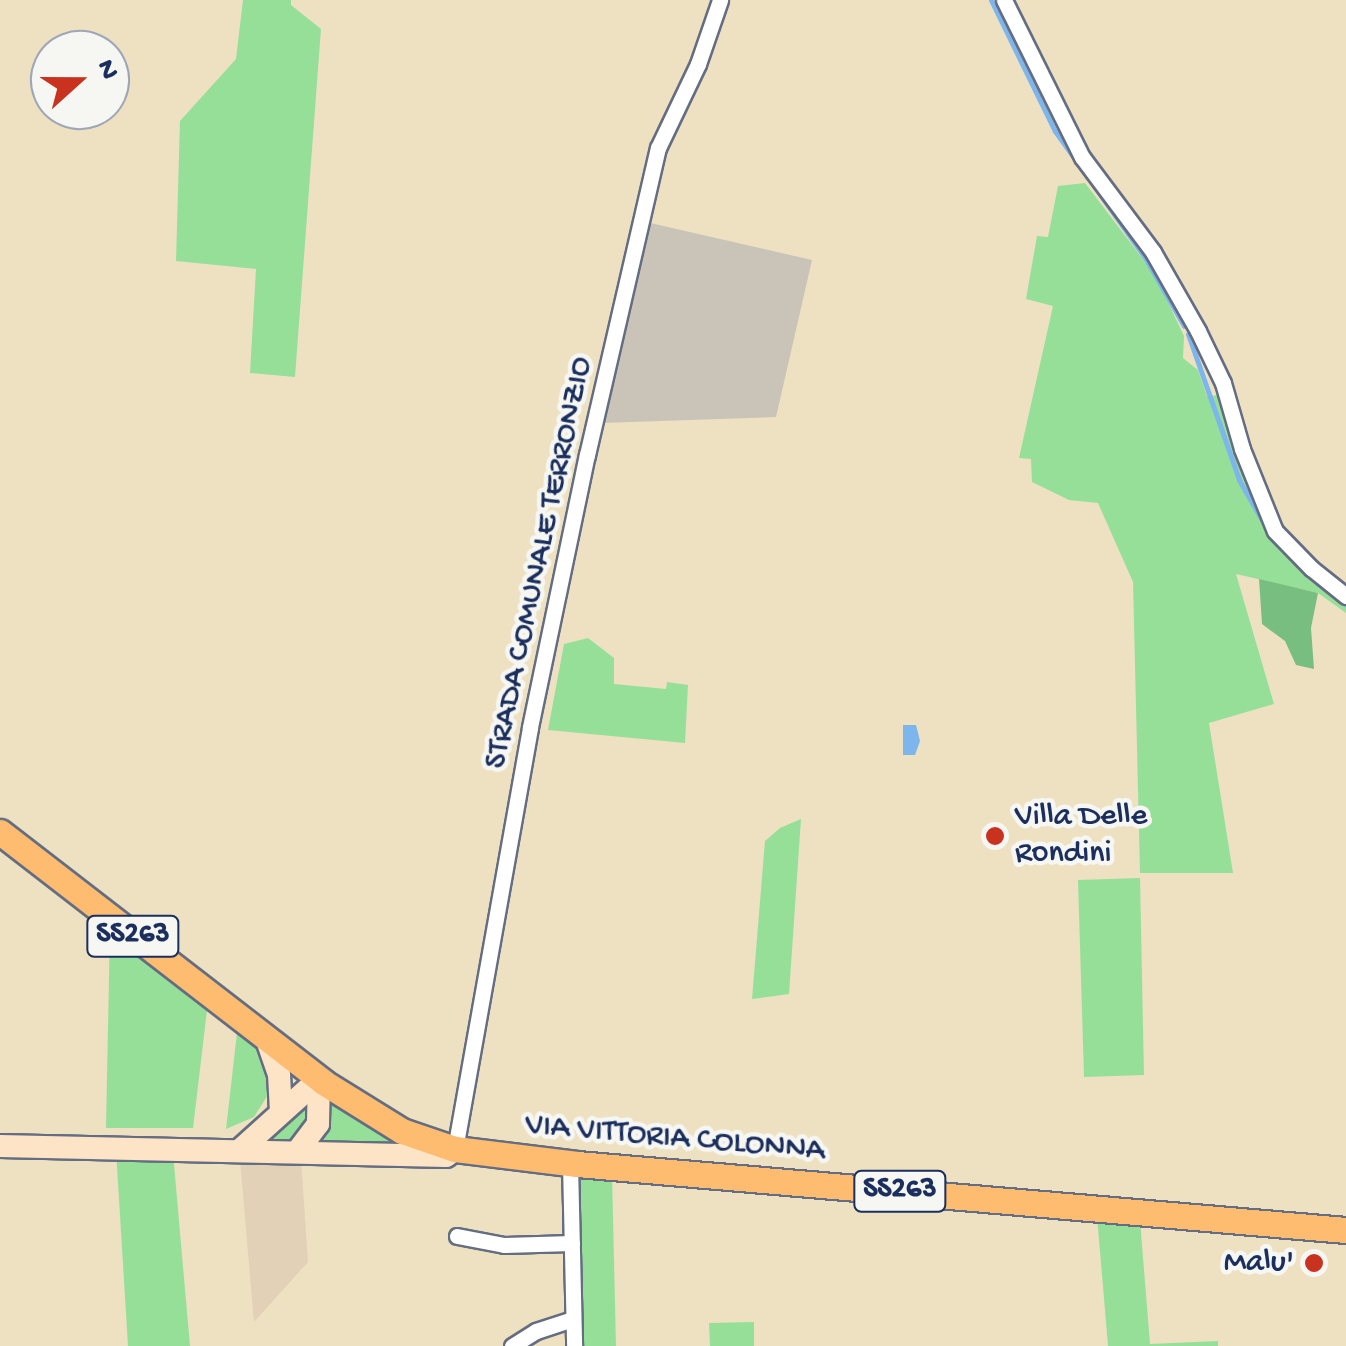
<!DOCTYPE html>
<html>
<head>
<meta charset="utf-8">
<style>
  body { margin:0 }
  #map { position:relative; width:1346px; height:1346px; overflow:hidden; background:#ede1c1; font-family:"Gochi Hand",sans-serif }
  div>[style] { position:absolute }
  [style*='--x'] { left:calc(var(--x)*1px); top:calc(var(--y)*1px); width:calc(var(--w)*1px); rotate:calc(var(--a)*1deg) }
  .built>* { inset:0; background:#e2d1b6 }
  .industrial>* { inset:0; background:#cac3b8 }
  .green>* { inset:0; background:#96df99 }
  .forest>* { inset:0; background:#78be81 }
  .water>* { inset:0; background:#7db5ed }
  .stream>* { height:5px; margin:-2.5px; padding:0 2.5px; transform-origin:2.5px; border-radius:2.5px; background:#7db5ed }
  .roads { filter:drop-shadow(2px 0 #646d81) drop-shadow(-2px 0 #646d81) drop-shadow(0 2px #646d81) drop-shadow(0 -2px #646d81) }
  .street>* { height:15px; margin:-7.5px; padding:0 7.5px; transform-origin:7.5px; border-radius:7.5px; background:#fff }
  .secondary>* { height:22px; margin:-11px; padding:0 11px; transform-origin:11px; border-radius:11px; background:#fee4c6 }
  .primary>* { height:25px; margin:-12.5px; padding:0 12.5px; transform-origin:12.5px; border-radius:12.5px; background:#fdbc70 }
  .dots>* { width:28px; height:28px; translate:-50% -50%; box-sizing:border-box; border:5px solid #f6f6f2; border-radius:50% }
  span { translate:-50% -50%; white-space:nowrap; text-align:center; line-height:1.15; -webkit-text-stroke:9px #f6f6f2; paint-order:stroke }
  .shield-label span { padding:2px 8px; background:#f6f6f2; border:2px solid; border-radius:8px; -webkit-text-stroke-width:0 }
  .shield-label { font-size:30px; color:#1b2f5e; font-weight:700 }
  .street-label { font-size:32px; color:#1b2f5e }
  .poi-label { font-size:32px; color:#1b2f5e }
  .left { translate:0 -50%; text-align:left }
  .right { translate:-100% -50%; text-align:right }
  .north { position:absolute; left:30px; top:30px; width:100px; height:100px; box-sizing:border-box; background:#f6f6f2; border:2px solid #9ea6b7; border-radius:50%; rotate:69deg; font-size:28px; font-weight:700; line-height:40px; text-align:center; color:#1b2f5e }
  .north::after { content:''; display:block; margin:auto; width:35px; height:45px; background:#c8321e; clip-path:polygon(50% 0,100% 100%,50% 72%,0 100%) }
</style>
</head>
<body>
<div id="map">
  <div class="built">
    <i style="clip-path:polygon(301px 1159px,308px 1262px,254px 1322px,240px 1160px)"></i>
  </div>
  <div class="industrial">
    <i style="clip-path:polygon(646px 222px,812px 260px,776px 417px,601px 423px)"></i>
  </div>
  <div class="green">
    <i style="clip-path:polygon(243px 0,291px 0,291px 5px,321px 29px,295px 377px,250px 373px,256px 269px,176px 261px,180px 121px,236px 59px)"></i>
    <i style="clip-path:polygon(1085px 183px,1155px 275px,1184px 336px,1183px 358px,1198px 370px,1207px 396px,1221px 395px,1274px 529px,1346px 599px,1346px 613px,1318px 593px,1236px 574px,1274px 704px,1209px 723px,1233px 873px,1140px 873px,1133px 582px,1098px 503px,1069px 500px,1032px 482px,1031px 459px,1019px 458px,1053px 306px,1026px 299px,1037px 236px,1048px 237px,1058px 186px)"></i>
    <i style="clip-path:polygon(588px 638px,614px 658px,614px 684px,666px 689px,667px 682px,688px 685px,685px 743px,548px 730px,564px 644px)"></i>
    <i style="clip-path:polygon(801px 819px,789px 994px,752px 999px,765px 841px,780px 828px)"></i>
    <i style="clip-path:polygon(1140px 878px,1144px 1075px,1084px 1077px,1078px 880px)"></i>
    <i style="clip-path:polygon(110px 927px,208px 1002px,193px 1128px,106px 1128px)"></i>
    <i style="clip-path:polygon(238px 1024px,263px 1045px,271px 1090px,254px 1117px,226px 1129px)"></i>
    <i style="clip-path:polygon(314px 1097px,310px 1123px,292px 1145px,262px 1145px)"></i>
    <i style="clip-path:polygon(326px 1100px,363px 1122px,403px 1144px,316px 1142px)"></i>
    <i style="clip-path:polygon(116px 1150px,173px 1153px,190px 1346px,128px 1346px)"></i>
    <i style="clip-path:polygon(576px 1171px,612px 1174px,616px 1346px,578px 1346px)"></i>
    <i style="clip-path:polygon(1097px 1216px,1140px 1220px,1150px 1344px,1218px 1341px,1218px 1346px,1108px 1346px)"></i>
    <i style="clip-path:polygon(754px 1322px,754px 1346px,710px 1346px,709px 1323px)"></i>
  </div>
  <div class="forest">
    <i style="clip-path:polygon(1259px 579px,1318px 593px,1311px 628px,1314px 669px,1296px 665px,1285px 641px,1262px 624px)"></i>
  </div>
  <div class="water">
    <i style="clip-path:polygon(903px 725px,916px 725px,920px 741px,915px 755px,903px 755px)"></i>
  </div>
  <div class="stream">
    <i style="--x:991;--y:0;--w:146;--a:64"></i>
    <i style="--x:1055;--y:131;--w:157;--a:54.6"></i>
    <i style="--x:1146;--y:259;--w:77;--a:60.4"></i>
    <i style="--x:1188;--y:334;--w:155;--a:70.7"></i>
    <i style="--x:1239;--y:480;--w:62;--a:60.1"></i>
    <i style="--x:1316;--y:582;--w:38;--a:37"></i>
  </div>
  <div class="roads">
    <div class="street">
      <i style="--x:1004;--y:0;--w:175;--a:63.6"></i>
      <i style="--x:1082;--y:157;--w:119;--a:53.2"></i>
      <i style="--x:1153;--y:252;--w:91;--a:60.3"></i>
      <i style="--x:1198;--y:331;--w:58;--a:64.3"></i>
      <i style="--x:1223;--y:383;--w:69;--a:73.9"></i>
      <i style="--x:1242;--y:449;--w:88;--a:68.1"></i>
      <i style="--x:1275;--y:531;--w:52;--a:45.8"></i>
      <i style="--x:1311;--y:568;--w:45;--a:38.7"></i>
      <i style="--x:455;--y:1149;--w:429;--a:-79.9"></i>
      <i style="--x:530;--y:727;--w:278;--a:-78.2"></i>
      <i style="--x:587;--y:455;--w:315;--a:-77"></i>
      <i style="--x:658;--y:148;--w:93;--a:-64.5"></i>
      <i style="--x:698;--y:64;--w:68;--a:-71"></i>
      <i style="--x:570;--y:1163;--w:183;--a:88.7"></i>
      <i style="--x:457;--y:1236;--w:48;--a:10.8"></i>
      <i style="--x:504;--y:1245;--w:68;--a:-1.7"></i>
      <i style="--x:512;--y:1346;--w:28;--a:-32"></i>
      <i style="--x:536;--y:1331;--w:39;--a:-18"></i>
    </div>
    <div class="secondary">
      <i style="--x:267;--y:1040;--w:36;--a:71"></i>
      <i style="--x:279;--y:1074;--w:35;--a:87"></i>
      <i style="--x:0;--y:1146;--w:446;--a:1.3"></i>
      <i style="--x:446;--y:1156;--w:11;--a:-38"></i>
      <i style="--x:239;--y:1151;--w:108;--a:-42"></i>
      <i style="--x:319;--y:1079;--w:45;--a:91.3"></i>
      <i style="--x:318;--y:1124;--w:34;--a:127"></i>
    </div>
    <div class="primary">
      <i style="--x:0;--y:832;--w:408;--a:37.7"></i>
      <i style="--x:323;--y:1082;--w:93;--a:31.8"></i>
      <i style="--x:402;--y:1131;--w:56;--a:18.8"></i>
      <i style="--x:455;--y:1149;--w:123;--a:7"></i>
      <i style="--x:577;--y:1164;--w:772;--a:4.91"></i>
    </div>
  </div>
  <div class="dots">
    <i style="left:995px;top:836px;background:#c8321e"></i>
    <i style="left:1314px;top:1263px;background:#c8321e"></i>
  </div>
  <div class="shield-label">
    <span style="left:133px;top:936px">SS263</span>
    <span style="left:900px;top:1191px">SS263</span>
  </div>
  <div class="street-label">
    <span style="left:540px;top:563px;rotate:-78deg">STRADA COMUNALE TERRONZIO</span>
    <span style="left:675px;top:1139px;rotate:5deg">VIA VITTORIA COLONNA</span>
  </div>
  <div class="poi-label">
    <span class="left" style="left:1015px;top:836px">Villa Delle<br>Rondini</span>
    <span class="right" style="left:1294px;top:1263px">Malu'</span>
  </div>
  <div class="north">N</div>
</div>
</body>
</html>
